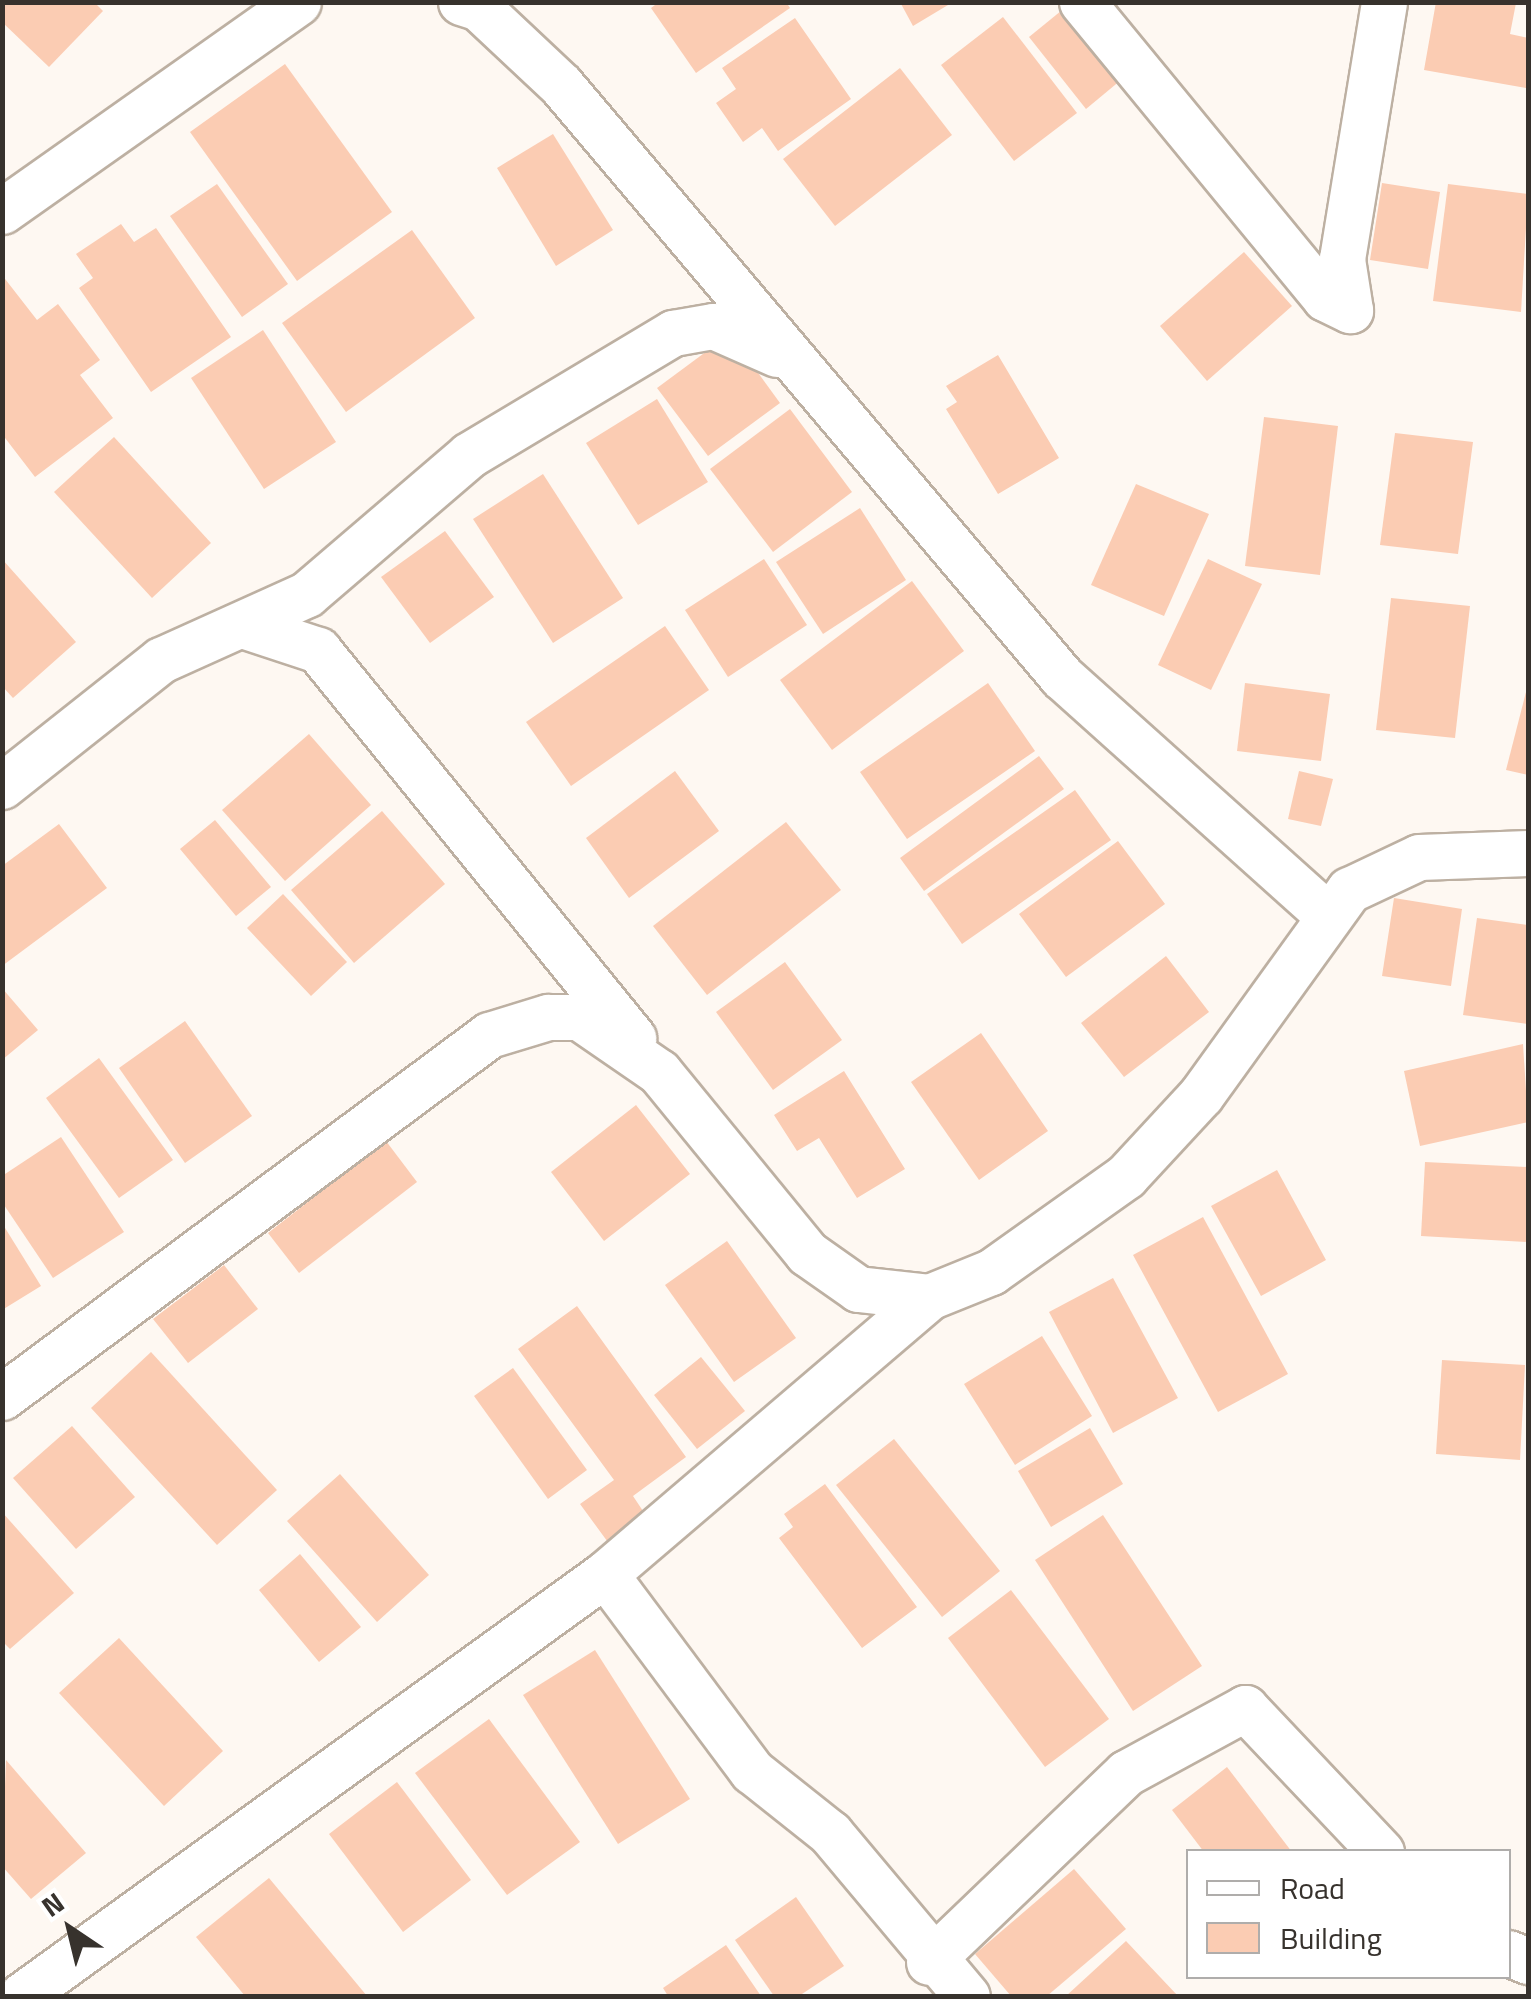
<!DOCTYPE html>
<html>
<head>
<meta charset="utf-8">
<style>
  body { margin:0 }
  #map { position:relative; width:1531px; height:1999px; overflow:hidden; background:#fef8f2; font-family:"Titillium Web",sans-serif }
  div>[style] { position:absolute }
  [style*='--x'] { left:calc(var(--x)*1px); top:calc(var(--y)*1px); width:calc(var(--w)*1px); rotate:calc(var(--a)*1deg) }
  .building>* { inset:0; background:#fbccb3 }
  .roads { filter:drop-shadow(2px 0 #bdb0a2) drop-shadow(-2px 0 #bdb0a2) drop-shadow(0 2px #bdb0a2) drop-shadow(0 -2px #bdb0a2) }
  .street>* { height:45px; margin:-22.5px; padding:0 22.5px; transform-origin:22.5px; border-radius:22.5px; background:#fff }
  span { translate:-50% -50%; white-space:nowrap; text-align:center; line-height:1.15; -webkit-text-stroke:10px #fff; paint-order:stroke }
  .frame { position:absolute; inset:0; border:5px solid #37322d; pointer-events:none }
  .legend { position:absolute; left:1186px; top:1849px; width:325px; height:130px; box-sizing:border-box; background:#fff; border:2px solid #afadab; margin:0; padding:12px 18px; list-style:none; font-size:30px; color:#37322d }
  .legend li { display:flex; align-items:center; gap:20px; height:50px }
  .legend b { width:50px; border:2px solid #afadab }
  .north { position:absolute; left:20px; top:1879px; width:100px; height:100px; -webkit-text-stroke:8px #fff; paint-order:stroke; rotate:325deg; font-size:28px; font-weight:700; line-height:40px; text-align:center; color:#37322d }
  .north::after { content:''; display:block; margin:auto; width:35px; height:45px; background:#37322d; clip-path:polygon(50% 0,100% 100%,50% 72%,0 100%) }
</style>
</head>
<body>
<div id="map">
  <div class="building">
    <i style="clip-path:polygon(2px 2px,94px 2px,103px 11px,49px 67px,2px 22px)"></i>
    <i style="clip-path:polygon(659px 2px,786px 2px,790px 8px,696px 73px,651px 8px)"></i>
    <i style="clip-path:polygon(900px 2px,953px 2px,913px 26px)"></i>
    <i style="clip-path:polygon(1072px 2px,1133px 70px,1086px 109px,1029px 37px)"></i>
    <i style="clip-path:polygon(1436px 2px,1516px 3px,1510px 34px,1528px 38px,1526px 88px,1424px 70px)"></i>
    <i style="clip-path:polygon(1003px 17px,1077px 113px,1014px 161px,941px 65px)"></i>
    <i style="clip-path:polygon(795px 18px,851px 99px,778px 151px,762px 128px,743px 142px,716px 103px,736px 89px,722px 68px)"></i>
    <i style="clip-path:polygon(285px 64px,392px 212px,297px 281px,190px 132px)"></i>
    <i style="clip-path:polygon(900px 68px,952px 135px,835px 226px,783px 159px)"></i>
    <i style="clip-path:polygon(553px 134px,613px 230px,556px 266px,497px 168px)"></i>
    <i style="clip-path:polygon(1382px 183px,1440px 192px,1428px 269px,1370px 260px)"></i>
    <i style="clip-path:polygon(217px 184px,288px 284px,242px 317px,170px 216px)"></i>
    <i style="clip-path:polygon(1448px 184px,1528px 194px,1521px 312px,1433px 301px)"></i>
    <i style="clip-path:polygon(121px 224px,134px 242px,156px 228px,231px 337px,151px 392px,79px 288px,93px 278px,76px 254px)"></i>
    <i style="clip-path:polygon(412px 230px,475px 318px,346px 412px,282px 323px)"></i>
    <i style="clip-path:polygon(1244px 252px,1292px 306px,1207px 381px,1160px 326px)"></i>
    <i style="clip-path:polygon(2px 275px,37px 320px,58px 304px,100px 360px,80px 375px,113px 418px,35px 477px,2px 434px)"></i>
    <i style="clip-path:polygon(263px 330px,336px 442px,264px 489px,191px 378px)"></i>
    <i style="clip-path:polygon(730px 334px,780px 403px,708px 456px,657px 388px)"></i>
    <i style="clip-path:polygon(998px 355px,1059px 458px,998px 494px,946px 409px,957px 402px,946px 386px)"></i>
    <i style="clip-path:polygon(657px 399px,708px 482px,638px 525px,586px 443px)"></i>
    <i style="clip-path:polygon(790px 409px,852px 492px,773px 552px,710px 469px)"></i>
    <i style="clip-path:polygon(1264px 417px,1338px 426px,1320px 575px,1245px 566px)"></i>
    <i style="clip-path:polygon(1395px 433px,1473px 442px,1458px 554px,1380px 545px)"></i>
    <i style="clip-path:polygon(114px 437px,211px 543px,152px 598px,54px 492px)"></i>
    <i style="clip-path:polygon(543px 474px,623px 598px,553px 643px,473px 519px)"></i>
    <i style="clip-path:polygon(1136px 484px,1209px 514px,1164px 616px,1091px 585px)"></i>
    <i style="clip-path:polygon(860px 508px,906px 580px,823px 634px,776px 562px)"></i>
    <i style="clip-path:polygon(445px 531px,494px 597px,430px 643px,381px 577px)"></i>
    <i style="clip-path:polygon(2px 559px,76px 642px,13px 698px,2px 686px)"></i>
    <i style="clip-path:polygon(764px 559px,807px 625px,728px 677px,685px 610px)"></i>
    <i style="clip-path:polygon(1208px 559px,1262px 584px,1211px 690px,1158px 665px)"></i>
    <i style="clip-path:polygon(912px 581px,964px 651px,832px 750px,780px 680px)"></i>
    <i style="clip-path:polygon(1391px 598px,1470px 606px,1455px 738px,1376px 730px)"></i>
    <i style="clip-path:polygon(665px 626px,709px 690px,571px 786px,526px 722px)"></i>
    <i style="clip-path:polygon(988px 683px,1035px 751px,907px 839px,860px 772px)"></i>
    <i style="clip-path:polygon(1245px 683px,1330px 694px,1321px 761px,1237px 751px)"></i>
    <i style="clip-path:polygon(1527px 688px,1528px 688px,1528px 775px,1506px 770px)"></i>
    <i style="clip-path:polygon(309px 734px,371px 805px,285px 881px,222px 810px)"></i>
    <i style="clip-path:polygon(1039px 756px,1064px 789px,924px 891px,900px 858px)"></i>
    <i style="clip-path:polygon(675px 771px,719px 831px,629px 898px,586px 838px)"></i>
    <i style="clip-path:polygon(1299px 771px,1333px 779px,1321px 826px,1288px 819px)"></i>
    <i style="clip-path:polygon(1075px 790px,1111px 840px,962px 944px,927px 894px)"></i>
    <i style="clip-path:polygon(382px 811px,445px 884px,354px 963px,291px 890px)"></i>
    <i style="clip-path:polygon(215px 820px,271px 887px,236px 916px,180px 849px)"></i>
    <i style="clip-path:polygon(786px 822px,841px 890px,707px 995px,653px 926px)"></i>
    <i style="clip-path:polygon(59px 824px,107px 888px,2px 966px,2px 866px)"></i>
    <i style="clip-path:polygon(1118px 841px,1165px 904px,1066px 977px,1019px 914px)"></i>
    <i style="clip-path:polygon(283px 894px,347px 962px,311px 996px,247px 928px)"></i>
    <i style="clip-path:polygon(1394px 898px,1462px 909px,1451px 986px,1382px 976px)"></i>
    <i style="clip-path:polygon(1477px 918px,1528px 925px,1528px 1024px,1463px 1015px)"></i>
    <i style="clip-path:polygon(1166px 956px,1209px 1012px,1124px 1077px,1081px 1023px)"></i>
    <i style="clip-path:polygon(785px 962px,842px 1040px,773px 1090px,716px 1012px)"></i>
    <i style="clip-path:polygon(2px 988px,38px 1030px,2px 1060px)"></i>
    <i style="clip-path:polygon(185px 1021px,252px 1116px,185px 1163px,119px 1068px)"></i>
    <i style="clip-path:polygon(981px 1033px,1048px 1131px,979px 1180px,911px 1082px)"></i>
    <i style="clip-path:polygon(1523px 1044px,1528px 1122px,1420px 1146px,1404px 1071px)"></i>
    <i style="clip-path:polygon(99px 1058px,173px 1160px,119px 1198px,46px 1098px)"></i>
    <i style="clip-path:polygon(844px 1071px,905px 1169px,857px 1198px,819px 1138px,797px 1151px,774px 1115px)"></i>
    <i style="clip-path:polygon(636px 1105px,690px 1174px,604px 1241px,551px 1172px)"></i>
    <i style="clip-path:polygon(61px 1137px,124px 1232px,53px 1278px,2px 1202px,2px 1176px)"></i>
    <i style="clip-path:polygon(386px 1141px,417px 1182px,299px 1273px,268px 1233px)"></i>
    <i style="clip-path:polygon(1425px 1162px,1528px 1167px,1528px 1242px,1421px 1236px)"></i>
    <i style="clip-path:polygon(1277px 1170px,1326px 1260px,1261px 1296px,1211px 1206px)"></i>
    <i style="clip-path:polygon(1203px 1217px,1288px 1374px,1218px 1412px,1133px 1255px)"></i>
    <i style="clip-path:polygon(2px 1223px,41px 1286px,2px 1310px)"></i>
    <i style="clip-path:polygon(727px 1241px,796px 1338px,734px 1382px,665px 1285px)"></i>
    <i style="clip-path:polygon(224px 1265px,258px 1309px,188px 1363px,153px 1319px)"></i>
    <i style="clip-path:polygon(1113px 1278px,1178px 1398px,1113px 1433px,1049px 1312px)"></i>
    <i style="clip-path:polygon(577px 1306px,686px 1457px,633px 1496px,647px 1517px,610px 1545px,580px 1504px,614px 1480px,518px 1349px)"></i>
    <i style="clip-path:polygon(1042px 1336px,1092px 1416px,1015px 1465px,964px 1384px)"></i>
    <i style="clip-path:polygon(151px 1352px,277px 1490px,217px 1545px,91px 1408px)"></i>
    <i style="clip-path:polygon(701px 1357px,745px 1411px,697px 1449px,654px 1395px)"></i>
    <i style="clip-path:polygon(1442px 1360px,1525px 1365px,1520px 1460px,1436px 1454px)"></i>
    <i style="clip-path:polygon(513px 1368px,587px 1470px,548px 1499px,474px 1396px)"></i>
    <i style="clip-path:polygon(72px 1426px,135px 1497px,76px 1549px,13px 1478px)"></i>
    <i style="clip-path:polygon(1090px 1428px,1123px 1484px,1051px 1527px,1018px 1471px)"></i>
    <i style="clip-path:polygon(894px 1439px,1000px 1571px,942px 1617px,836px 1485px)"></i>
    <i style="clip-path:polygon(340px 1474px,429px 1575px,377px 1622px,287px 1521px)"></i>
    <i style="clip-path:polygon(825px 1484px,917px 1607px,862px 1648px,779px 1538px,793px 1527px,784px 1514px)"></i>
    <i style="clip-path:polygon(2px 1512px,74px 1593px,10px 1649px,2px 1641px)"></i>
    <i style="clip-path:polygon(1103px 1515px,1202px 1666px,1133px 1711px,1035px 1560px)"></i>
    <i style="clip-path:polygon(300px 1554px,361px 1627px,319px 1662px,259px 1590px)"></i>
    <i style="clip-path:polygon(1011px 1590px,1109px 1719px,1045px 1767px,948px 1638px)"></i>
    <i style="clip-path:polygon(119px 1638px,223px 1751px,164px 1806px,59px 1693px)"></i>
    <i style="clip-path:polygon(595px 1650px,690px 1799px,618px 1844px,523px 1695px)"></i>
    <i style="clip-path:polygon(489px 1719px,580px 1842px,507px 1895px,415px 1773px)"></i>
    <i style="clip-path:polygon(6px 1760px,86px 1853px,31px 1899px,2px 1866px)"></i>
    <i style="clip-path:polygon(1227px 1767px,1292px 1852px,1204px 1852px,1172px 1810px)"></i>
    <i style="clip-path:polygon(397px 1782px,471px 1880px,403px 1932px,329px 1834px)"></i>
    <i style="clip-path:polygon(1074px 1869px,1126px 1929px,1047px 1996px,1011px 1996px,975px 1954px)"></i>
    <i style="clip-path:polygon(269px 1878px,367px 1996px,245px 1996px,196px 1937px)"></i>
    <i style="clip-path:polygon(796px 1897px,844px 1966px,799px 1996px,774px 1996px,735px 1940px)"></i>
    <i style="clip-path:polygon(1126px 1941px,1178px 1996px,1066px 1996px)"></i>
    <i style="clip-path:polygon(726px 1945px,761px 1996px,668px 1996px,663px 1988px)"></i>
  </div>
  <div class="roads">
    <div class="street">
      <i style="--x:461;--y:2;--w:19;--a:18"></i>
      <i style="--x:479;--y:8;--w:112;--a:43.2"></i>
      <i style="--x:561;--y:85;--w:776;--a:49.76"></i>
      <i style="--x:1062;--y:677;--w:353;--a:41.9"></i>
      <i style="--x:1082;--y:2;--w:383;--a:50.6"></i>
      <i style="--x:1325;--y:298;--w:28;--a:26"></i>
      <i style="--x:2;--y:211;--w:362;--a:-35.2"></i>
      <i style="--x:1350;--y:310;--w:52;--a:-98.9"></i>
      <i style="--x:1342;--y:259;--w:260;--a:-80.7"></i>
      <i style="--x:248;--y:627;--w:74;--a:18.2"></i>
      <i style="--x:318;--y:650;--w:500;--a:50.9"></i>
      <i style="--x:2;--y:786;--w:203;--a:-38.4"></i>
      <i style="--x:161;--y:660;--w:160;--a:-24.3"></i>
      <i style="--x:307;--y:594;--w:213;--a:-40.6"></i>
      <i style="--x:469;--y:455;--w:238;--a:-30.9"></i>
      <i style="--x:673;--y:333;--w:41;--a:-9.9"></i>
      <i style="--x:713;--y:326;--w:70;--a:23.6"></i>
      <i style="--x:2;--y:1397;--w:607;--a:-36.62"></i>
      <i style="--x:489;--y:1035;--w:62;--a:-17"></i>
      <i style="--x:548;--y:1017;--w:31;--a:0"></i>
      <i style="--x:579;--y:1017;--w:97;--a:34.5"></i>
      <i style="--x:659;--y:1072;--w:234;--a:50.7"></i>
      <i style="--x:807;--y:1253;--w:62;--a:35.2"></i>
      <i style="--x:858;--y:1289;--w:71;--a:6.4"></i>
      <i style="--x:605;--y:1574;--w:246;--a:53.3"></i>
      <i style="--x:752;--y:1771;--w:100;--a:38.5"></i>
      <i style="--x:830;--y:1833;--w:213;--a:50"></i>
      <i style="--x:1508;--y:1953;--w:22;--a:22"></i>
      <i style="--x:929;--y:1962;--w:273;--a:-43.8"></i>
      <i style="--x:1126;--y:1773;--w:136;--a:-28.6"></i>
      <i style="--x:1245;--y:1708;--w:198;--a:46.6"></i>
      <i style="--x:21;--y:1996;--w:721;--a:-35.85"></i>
      <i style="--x:605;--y:1574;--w:426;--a:-40.5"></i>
      <i style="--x:929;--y:1297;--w:67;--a:-22"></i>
      <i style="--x:991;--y:1272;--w:166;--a:-35.4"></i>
      <i style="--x:1126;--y:1176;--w:110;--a:-47.2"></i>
      <i style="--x:1201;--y:1095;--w:253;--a:-54.2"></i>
      <i style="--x:1349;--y:890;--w:77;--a:-25.2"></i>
      <i style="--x:1419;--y:857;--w:109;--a:-2.1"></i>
    </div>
  </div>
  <div class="frame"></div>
  <ul class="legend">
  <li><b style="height:12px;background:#fff"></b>Road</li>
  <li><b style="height:28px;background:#fbccb3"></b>Building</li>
  </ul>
  <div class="north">N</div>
</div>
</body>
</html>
